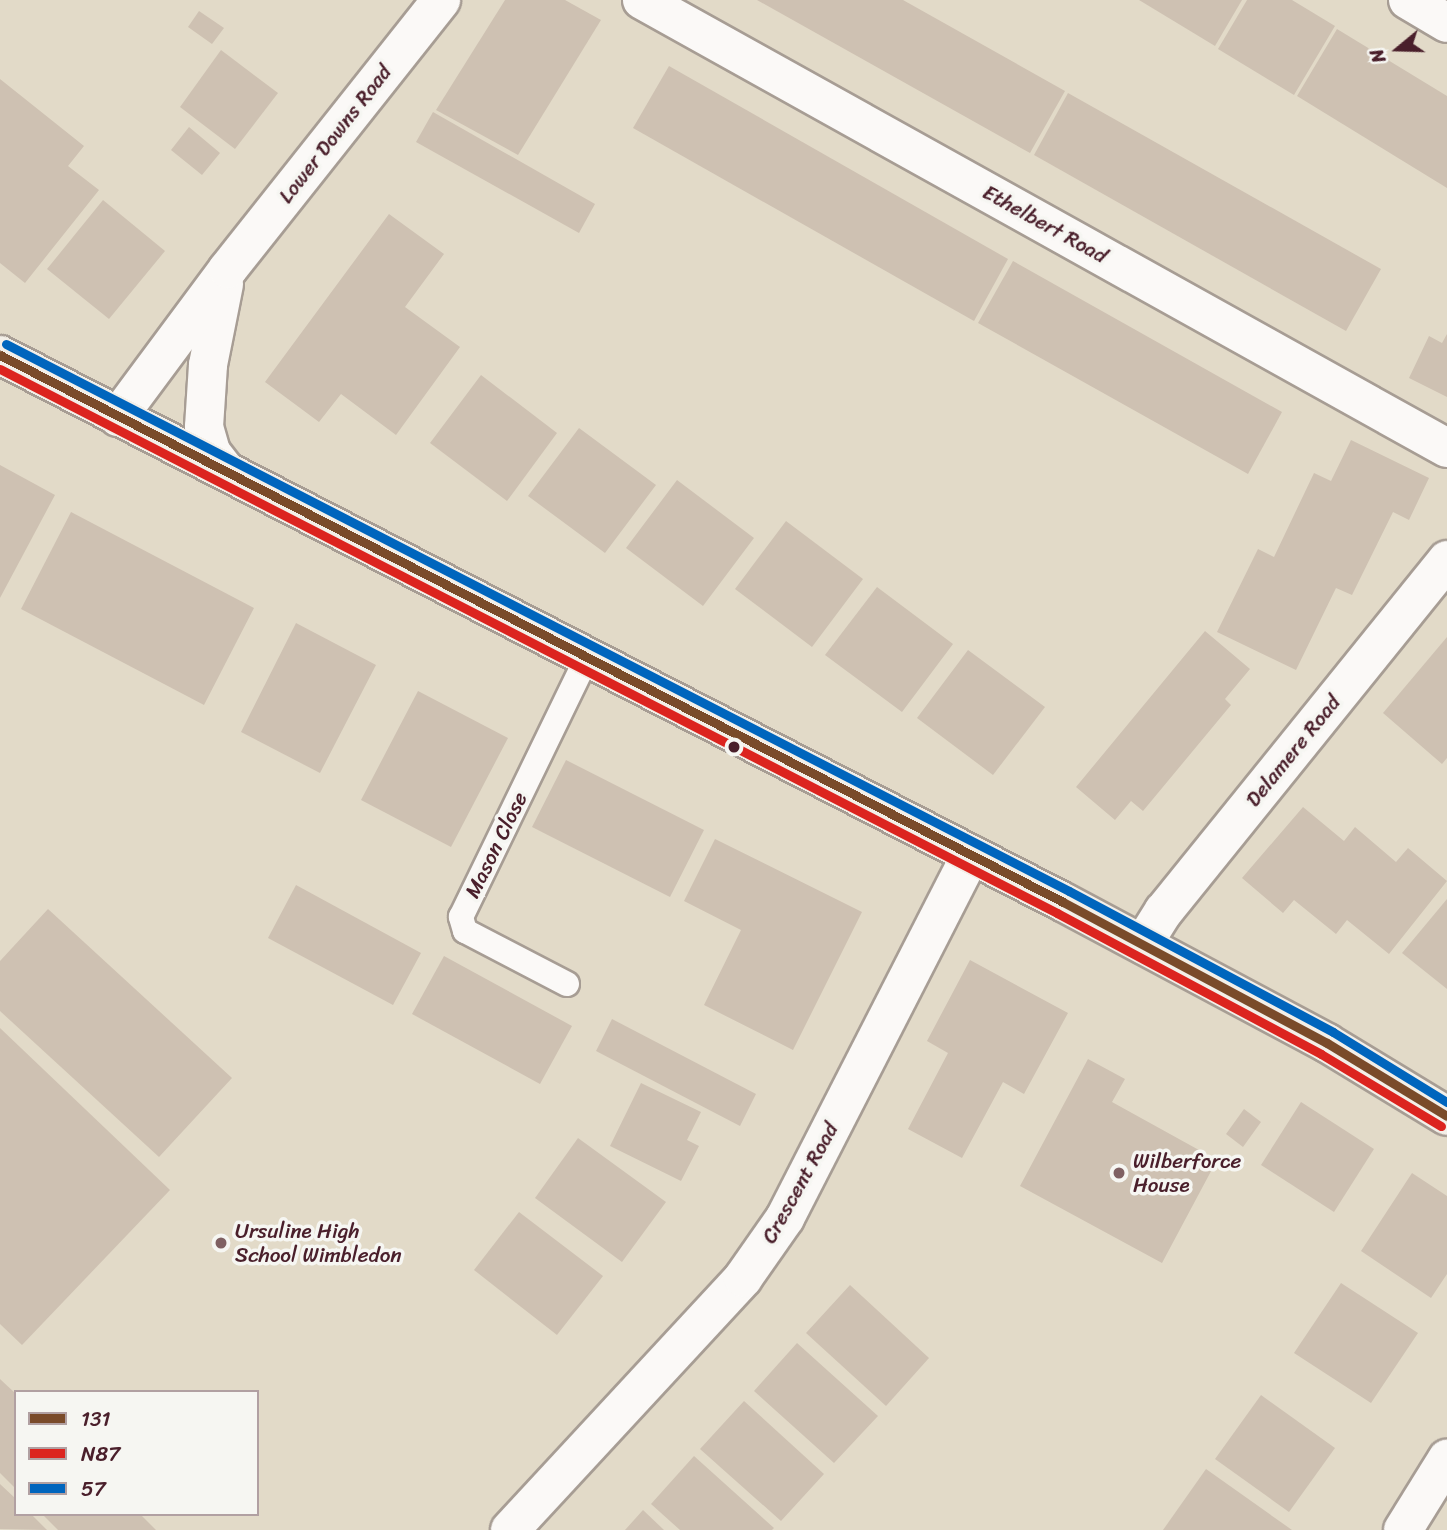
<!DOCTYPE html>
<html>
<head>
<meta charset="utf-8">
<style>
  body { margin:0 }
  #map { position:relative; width:1447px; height:1530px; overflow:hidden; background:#e2dac8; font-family:Sriracha,sans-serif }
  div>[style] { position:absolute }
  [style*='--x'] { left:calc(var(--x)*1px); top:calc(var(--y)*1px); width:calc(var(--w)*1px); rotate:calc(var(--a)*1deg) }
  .building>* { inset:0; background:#cec1b2 }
  .roads { filter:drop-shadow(2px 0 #a79d94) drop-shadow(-2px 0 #a79d94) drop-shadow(0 2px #a79d94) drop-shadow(0 -2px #a79d94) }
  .service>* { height:24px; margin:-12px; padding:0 12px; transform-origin:12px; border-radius:12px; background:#fbf9f7 }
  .minor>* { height:38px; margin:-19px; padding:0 19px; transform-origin:19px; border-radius:19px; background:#fbf9f7 }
  .tertiary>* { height:38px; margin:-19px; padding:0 19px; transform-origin:19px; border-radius:19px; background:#fbf9f7 }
  .secondary>* { height:38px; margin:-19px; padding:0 19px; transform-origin:19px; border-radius:19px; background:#f3efe8 }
  .bus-1>* { height:9px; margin:-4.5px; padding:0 4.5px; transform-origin:4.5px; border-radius:4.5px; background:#7a4b2a }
  .bus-2>* { height:9px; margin:-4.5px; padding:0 4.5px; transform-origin:4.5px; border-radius:4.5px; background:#dc241f }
  .bus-3>* { height:9px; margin:-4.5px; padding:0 4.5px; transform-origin:4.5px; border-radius:4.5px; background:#0065bd }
  .dots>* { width:19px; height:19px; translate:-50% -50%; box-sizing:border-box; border:4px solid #f6f6f2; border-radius:50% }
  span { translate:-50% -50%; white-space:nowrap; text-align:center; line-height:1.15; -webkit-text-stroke:7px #f6f6f2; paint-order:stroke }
  .street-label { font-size:21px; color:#4a1f2b }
  .poi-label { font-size:21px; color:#4a1f2b }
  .left { translate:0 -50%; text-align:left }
  .legend { position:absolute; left:14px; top:1390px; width:245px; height:126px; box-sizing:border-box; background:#f6f6f2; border:2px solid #b1a0a2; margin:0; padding:9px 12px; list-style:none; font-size:21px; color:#4a1f2b }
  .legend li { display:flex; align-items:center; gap:14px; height:35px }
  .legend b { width:35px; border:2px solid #b1a0a2 }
  .north { position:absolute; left:1363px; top:14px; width:70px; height:70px; -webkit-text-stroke:5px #f6f6f2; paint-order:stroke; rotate:251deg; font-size:19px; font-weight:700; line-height:28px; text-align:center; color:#4a1f2b }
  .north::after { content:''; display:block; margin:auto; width:24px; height:32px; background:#4a1f2b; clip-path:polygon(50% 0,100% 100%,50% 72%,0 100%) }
</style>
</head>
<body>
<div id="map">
  <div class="building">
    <i style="clip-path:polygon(505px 0,565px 0,601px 20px,518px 155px,436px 110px)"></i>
    <i style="clip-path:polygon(757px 0,903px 0,1065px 91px,1030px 153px)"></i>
    <i style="clip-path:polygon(1139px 0,1242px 0,1215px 46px)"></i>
    <i style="clip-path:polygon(1247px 0,1292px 0,1335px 26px,1294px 95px,1218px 49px)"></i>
    <i style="clip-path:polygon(199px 11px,224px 28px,212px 44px,188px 27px)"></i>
    <i style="clip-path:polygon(1337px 29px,1447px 96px,1447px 188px,1297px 96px)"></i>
    <i style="clip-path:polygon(221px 50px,278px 93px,235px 149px,180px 107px)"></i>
    <i style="clip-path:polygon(669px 66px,1008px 259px,974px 321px,633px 128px)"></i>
    <i style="clip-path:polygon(0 79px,84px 146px,68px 166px,99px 190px,25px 283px,0 263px)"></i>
    <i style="clip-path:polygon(1068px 93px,1381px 269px,1346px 331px,1034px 155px)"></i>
    <i style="clip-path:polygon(433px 112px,595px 204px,579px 233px,416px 142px)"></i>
    <i style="clip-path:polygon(189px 127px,220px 153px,202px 175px,171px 150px)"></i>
    <i style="clip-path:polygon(103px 200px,165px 251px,109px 319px,47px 269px)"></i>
    <i style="clip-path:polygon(389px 214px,444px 254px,405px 307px,460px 347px,396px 435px,341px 394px,319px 422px,265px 382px)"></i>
    <i style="clip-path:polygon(1013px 261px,1282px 412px,1248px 474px,978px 323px)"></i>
    <i style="clip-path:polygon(1447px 334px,1447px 397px,1409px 378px,1429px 336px,1442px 343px)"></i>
    <i style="clip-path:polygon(481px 375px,557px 433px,507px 501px,430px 443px)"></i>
    <i style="clip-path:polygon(579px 428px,656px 485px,605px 553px,528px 496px)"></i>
    <i style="clip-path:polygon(1351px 440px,1429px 478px,1409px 520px,1393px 512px,1352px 595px,1336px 588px,1296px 670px,1217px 632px,1258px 549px,1274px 557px,1314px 473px,1331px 481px)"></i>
    <i style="clip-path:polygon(0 465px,55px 495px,0 598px)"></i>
    <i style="clip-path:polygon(677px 480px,754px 538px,703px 606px,626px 548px)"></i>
    <i style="clip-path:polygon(71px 512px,254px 608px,204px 705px,21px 609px)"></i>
    <i style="clip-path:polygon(786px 521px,863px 579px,812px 647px,735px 589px)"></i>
    <i style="clip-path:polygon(877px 587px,953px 644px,902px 712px,825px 655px)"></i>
    <i style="clip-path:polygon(296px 623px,376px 665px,320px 773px,241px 732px)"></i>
    <i style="clip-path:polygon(1205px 631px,1250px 669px,1225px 699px,1231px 705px,1143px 811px,1131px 801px,1115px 820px,1076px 787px)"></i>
    <i style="clip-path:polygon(1447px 637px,1447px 758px,1442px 764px,1383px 713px)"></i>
    <i style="clip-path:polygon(968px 650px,1045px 707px,993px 775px,917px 718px)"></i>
    <i style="clip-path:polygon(418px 691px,508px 738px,451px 847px,361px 800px)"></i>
    <i style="clip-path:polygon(566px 760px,704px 830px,670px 897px,532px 827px)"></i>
    <i style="clip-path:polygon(1303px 807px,1344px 841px,1355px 827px,1396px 862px,1408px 848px,1447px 881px,1389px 954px,1347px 920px,1336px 934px,1294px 900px,1283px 913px,1242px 878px)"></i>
    <i style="clip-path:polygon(715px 839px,862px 912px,793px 1050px,704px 1005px,741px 930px,684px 901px)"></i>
    <i style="clip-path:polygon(296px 885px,421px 953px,393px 1005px,268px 938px)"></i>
    <i style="clip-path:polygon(1447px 899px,1447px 989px,1402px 953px)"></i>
    <i style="clip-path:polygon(48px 909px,232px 1078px,159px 1157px,0 1011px,0 961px)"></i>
    <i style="clip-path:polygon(444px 956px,572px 1026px,540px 1084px,412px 1014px)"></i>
    <i style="clip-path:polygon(970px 960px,1068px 1013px,1024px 1094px,1003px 1082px,962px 1158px,908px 1129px,948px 1053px,927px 1041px)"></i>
    <i style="clip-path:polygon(612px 1019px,756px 1094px,740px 1126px,596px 1051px)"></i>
    <i style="clip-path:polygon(0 1028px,170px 1190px,22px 1345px,0 1324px)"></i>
    <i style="clip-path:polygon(1088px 1059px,1125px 1079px,1112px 1102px,1217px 1160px,1162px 1263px,1020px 1186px)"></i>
    <i style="clip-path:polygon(641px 1083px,701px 1112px,687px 1140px,699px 1146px,681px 1181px,610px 1146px)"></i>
    <i style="clip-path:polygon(1301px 1102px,1374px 1149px,1334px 1212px,1261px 1165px)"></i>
    <i style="clip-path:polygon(1244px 1109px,1261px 1122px,1243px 1147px,1226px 1134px)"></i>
    <i style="clip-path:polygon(578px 1138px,666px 1202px,622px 1262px,535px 1198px)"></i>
    <i style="clip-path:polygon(1412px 1173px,1447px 1196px,1447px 1274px,1431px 1298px,1361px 1251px)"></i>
    <i style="clip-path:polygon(519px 1212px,603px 1276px,557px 1335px,474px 1270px)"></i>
    <i style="clip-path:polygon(1341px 1283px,1418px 1333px,1371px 1403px,1294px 1353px)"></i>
    <i style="clip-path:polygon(850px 1285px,929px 1358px,886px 1406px,806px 1333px)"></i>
    <i style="clip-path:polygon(797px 1343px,878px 1416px,834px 1463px,754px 1391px)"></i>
    <i style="clip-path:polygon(0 1379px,16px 1394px,16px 1489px,0 1473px)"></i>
    <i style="clip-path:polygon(1261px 1395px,1335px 1448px,1289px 1512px,1215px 1459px)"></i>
    <i style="clip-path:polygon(744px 1401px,824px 1474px,781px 1521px,700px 1449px)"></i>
    <i style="clip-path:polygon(694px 1456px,774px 1528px,772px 1530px,680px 1530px,651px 1504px)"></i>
    <i style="clip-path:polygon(1206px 1469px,1292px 1530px,1163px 1530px)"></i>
    <i style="clip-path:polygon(0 1484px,16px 1499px,16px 1514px,31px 1514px,47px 1530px,0 1529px)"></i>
    <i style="clip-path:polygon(643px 1510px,664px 1530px,625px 1530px)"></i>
    <i style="clip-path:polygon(42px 1514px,140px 1514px,156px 1530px,58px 1530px)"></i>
  </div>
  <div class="roads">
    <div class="service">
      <i style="--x:567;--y:984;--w:115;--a:-152.5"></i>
      <i style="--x:465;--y:931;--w:15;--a:-106"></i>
      <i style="--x:461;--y:917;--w:288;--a:-64.1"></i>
    </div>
    <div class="minor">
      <i style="--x:642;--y:0;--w:921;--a:29.1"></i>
      <i style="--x:1408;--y:0;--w:45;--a:30.5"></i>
      <i style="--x:1143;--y:944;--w:39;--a:-58"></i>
      <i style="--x:1164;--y:911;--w:451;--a:-51.1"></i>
      <i style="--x:510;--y:1530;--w:343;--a:-47.2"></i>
      <i style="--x:743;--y:1278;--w:73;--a:-55"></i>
      <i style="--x:785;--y:1218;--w:408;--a:-62.9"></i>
      <i style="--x:1403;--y:1530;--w:84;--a:-58.2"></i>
    </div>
    <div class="tertiary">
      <i style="--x:224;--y:284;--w:83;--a:101.2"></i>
      <i style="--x:208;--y:365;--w:62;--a:93.7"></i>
      <i style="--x:204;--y:427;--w:26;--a:74"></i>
      <i style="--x:211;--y:452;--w:23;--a:52"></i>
      <i style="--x:118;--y:417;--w:184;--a:-53.4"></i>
      <i style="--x:228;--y:269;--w:343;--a:-51.6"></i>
    </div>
    <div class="secondary">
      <i style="--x:0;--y:355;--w:1195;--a:27.23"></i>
      <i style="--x:1063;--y:902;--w:299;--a:28.1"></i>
      <i style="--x:1327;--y:1043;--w:140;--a:31.3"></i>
    </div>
  </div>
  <div class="bus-1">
    <i style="--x:0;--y:355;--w:1195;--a:27.23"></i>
    <i style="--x:1063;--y:902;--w:299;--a:28.1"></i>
    <i style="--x:1327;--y:1043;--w:140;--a:31.3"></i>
  </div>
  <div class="bus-2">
    <i style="--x:0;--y:369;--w:1189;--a:27.23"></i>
    <i style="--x:1057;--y:913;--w:299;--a:28.1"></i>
    <i style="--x:1321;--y:1054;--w:140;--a:31"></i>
  </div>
  <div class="bus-3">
    <i style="--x:6;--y:344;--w:1195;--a:27.23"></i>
    <i style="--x:1069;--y:891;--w:299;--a:28.1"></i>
    <i style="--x:1333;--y:1032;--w:134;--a:31.6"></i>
  </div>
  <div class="dots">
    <i style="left:734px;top:747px;background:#4a1f2b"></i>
    <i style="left:1119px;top:1173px;background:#7f6062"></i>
    <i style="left:221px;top:1243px;background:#7f6062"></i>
  </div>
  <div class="street-label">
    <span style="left:335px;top:134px;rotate:-52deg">Lower Downs Road</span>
    <span style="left:1045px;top:224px;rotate:29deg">Ethelbert Road</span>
    <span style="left:1293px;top:751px;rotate:-51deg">Delamere Road</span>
    <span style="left:496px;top:845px;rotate:-64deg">Mason Close</span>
    <span style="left:800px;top:1183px;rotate:-61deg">Crescent Road</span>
  </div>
  <div class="poi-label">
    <span class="left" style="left:1133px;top:1173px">Wilberforce<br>House</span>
    <span class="left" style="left:235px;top:1243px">Ursuline High<br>School Wimbledon</span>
  </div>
  <ul class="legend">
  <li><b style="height:9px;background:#7a4b2a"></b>131</li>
  <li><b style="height:9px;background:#dc241f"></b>N87</li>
  <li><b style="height:9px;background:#0065bd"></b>57</li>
  </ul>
  <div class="north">N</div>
</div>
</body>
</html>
